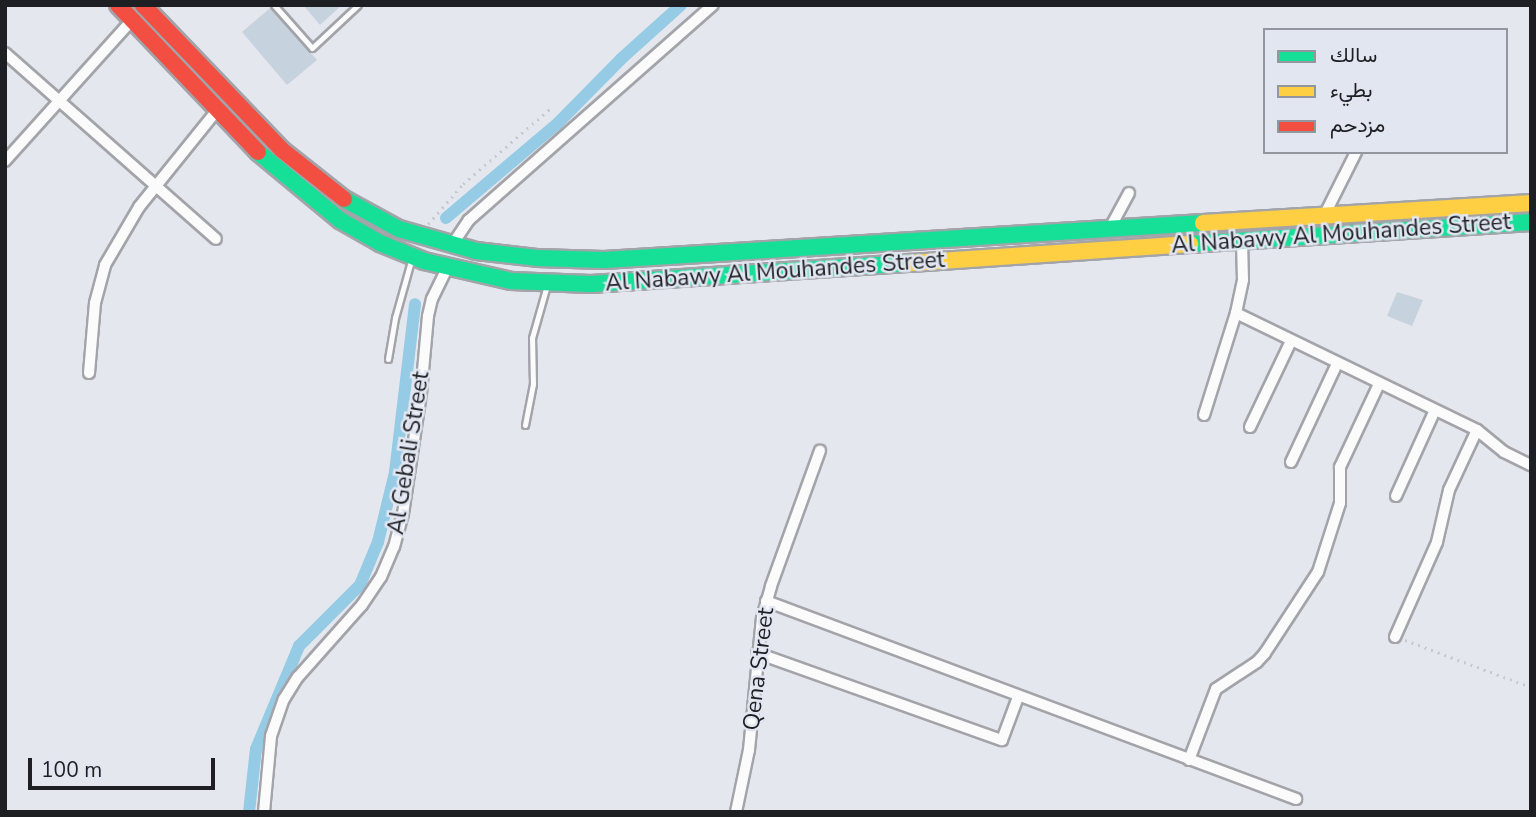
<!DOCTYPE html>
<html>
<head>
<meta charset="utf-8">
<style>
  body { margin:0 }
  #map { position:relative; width:1536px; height:817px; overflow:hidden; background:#e4e7ee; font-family:"Nunito Sans",Vazirmatn,sans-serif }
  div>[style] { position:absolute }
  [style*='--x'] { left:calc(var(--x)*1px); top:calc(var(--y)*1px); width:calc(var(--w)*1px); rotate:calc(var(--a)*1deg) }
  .canal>* { height:12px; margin:-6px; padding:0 6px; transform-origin:6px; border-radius:6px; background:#95cbe5 }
  .building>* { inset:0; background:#c7d2df }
  .path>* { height:2.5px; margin-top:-1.25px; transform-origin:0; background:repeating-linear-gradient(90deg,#c7c9cb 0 2px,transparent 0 7px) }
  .roads { filter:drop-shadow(2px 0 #a3a4a9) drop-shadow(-2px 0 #a3a4a9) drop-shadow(0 2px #a3a4a9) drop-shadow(0 -2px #a3a4a9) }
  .lane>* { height:5px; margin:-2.5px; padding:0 2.5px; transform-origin:2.5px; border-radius:2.5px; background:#fbfbfc }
  .street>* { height:10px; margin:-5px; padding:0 5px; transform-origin:5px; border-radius:5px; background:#fbfbfc }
  .fast>* { height:16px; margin:-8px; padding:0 8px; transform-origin:8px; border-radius:8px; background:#16e098 }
  .slow>* { height:16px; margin:-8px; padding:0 8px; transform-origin:8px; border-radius:8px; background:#ffcf43 }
  .jam>* { height:16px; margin:-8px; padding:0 8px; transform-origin:8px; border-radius:8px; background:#f24e42 }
  span { translate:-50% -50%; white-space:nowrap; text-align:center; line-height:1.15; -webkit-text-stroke:5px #e1e6f1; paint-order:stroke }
  .street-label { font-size:23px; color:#1d1f23 }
  .frame { position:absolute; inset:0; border:7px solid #1d1f23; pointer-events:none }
  .legend { position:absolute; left:1263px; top:28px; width:245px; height:126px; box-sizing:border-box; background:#e1e6f1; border:2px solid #93969f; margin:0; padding:9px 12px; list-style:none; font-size:21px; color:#1d1f23 }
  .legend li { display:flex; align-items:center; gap:14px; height:35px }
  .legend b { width:35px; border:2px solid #93969f }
  .scale { position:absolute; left:28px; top:758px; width:187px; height:32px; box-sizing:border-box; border:4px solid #1d1f23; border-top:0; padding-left:9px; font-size:21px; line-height:24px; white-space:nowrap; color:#1d1f23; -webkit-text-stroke:5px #e1e6f1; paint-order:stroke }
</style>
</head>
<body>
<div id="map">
  <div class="canal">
    <i style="--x:446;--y:218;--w:145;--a:-40.3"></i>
    <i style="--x:557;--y:124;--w:91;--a:-45.4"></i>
    <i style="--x:621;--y:59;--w:81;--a:-42"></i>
    <i style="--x:249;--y:812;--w:63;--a:-83.7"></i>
    <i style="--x:256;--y:749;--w:112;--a:-67.3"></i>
    <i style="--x:299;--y:646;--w:86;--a:-45"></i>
    <i style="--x:360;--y:585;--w:47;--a:-67.3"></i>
    <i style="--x:378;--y:542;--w:72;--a:-76.3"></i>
    <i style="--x:395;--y:472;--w:169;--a:-83.2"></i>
  </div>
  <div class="building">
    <i style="clip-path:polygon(303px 5px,342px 5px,320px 25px)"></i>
    <i style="clip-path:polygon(270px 8px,317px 60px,287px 85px,242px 32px)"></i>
    <i style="clip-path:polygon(1397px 292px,1423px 300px,1412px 326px,1387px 316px)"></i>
  </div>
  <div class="path">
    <i style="--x:428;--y:224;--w:53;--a:-48.8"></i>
    <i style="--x:463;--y:184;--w:119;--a:-40.9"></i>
    <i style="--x:1405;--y:640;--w:134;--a:20.5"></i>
  </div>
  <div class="roads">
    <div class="lane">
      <i style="--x:274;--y:5;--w:57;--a:48.5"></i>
      <i style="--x:312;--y:48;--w:63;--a:-43.1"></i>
      <i style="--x:388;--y:359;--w:42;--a:-80.3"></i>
      <i style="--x:395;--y:318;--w:63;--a:-74.4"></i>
      <i style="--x:525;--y:425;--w:42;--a:-79"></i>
      <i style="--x:533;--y:384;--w:46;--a:-91.2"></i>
      <i style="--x:532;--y:338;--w:55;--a:-74.2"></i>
    </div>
    <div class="street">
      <i style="--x:5;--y:53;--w:281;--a:41.4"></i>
      <i style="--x:5;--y:161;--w:190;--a:-48"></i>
      <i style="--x:1324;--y:216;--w:72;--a:-63.4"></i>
      <i style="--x:1109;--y:230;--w:42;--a:-61.6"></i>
      <i style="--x:1242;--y:240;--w:40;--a:88.6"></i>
      <i style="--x:1243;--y:280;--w:34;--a:102"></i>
      <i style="--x:1236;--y:313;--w:268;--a:25.9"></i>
      <i style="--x:1477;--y:430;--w:35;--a:39"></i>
      <i style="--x:1504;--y:452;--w:30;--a:26"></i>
      <i style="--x:452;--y:245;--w:30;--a:-56"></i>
      <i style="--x:469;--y:220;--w:325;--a:-41.4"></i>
      <i style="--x:89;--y:373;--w:70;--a:-85.1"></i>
      <i style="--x:95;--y:303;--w:39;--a:-75"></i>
      <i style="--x:105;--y:265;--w:67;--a:-59.6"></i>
      <i style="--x:139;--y:207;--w:126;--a:-51.1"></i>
      <i style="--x:1204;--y:415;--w:107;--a:-72.6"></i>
      <i style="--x:1250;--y:427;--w:95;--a:-64.5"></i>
      <i style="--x:1291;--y:462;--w:108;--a:-64.9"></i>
      <i style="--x:1396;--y:496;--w:94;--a:-65.6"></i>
      <i style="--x:766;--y:601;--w:566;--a:20.48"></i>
      <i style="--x:1395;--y:637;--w:104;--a:-66.1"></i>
      <i style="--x:1437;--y:542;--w:53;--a:-77"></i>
      <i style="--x:1449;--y:490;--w:66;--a:-65"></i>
      <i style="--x:757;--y:653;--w:260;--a:19.6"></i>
      <i style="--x:1002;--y:740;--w:46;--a:-69.6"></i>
      <i style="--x:1189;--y:760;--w:76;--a:-69.2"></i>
      <i style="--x:1216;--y:689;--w:49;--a:-33.4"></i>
      <i style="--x:1257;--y:662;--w:12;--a:-48"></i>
      <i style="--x:1265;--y:653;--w:97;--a:-56.8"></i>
      <i style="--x:1318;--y:572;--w:72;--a:-72.3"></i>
      <i style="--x:1340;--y:503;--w:36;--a:-90"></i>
      <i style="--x:1340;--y:467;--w:92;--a:-64.8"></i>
      <i style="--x:264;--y:812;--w:76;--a:-84.7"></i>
      <i style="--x:271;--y:736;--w:39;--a:-71"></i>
      <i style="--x:284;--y:699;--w:26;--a:-58"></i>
      <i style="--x:298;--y:677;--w:96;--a:-48.4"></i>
      <i style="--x:362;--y:605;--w:34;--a:-56"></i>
      <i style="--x:381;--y:577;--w:33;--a:-67"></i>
      <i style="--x:394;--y:547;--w:34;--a:-75"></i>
      <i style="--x:403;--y:514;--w:122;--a:-81.5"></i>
      <i style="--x:421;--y:393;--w:77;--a:-84.8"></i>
      <i style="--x:428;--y:316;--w:17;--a:-77"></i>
      <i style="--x:432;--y:299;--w:34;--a:-64"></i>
      <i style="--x:736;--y:812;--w:63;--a:-78.2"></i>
      <i style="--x:749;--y:750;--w:133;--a:-84.4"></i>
      <i style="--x:762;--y:618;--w:33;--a:-74"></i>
      <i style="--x:771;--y:586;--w:144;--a:-70.1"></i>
    </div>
    <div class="fast">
      <i style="--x:258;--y:152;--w:107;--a:39.7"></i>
      <i style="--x:340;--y:220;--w:46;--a:29.9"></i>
      <i style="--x:380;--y:243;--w:48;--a:22.2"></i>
      <i style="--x:424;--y:261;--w:89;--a:12.9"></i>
      <i style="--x:511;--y:281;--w:80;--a:2.1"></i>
      <i style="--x:591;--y:284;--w:321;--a:-3.8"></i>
      <i style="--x:344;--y:199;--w:63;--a:28.6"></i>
      <i style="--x:399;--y:229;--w:80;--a:15.9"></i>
      <i style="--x:476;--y:251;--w:61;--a:6.5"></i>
      <i style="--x:537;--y:258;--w:67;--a:1.7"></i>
      <i style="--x:604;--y:260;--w:600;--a:-3.53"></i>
      <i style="--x:1190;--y:244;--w:342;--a:-3.7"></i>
    </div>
    <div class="slow">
      <i style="--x:1203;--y:223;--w:329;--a:-3.5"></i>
      <i style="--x:911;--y:263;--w:280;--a:-3.9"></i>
    </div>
    <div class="jam">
      <i style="--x:118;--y:5;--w:203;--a:46.4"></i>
      <i style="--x:143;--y:5;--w:201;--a:46.2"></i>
      <i style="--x:282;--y:150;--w:79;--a:38.3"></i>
    </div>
  </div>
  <div class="street-label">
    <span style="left:1341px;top:234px;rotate:-4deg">Al Nabawy Al Mouhandes Street</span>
    <span style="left:775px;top:272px;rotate:-4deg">Al Nabawy Al Mouhandes Street</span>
    <span style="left:409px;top:453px;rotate:-81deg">Al Gebali Street</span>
    <span style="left:759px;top:669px;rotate:-83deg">Qena Street</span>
  </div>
  <div class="frame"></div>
  <ul class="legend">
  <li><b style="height:9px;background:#16e098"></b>سالك</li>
  <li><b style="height:9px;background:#ffcf43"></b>بطيء</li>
  <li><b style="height:9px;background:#f24e42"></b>مزدحم</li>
  </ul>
  <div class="scale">100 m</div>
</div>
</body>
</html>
